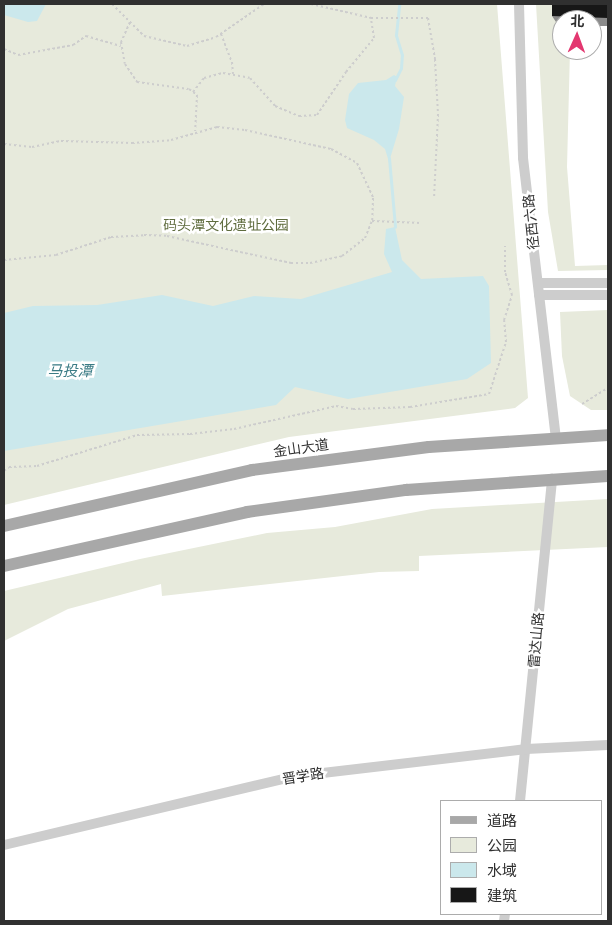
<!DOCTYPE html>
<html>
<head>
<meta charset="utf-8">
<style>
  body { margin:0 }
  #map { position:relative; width:612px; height:925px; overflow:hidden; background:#fff; font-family:Roboto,"Noto Sans SC",sans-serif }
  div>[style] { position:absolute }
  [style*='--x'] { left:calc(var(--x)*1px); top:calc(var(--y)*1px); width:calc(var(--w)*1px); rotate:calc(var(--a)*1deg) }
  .green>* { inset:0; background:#e7eadc }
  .water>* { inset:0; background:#cbe8ec }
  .stream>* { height:3px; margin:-1.5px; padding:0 1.5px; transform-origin:1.5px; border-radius:1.5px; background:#cbe8ec }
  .path>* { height:2px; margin-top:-1px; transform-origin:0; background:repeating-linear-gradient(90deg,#cdcdcd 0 2.5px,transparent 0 5px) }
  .minor>* { height:10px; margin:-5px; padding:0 5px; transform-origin:5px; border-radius:5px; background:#cdcdcd }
  .major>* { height:12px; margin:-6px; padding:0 6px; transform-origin:6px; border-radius:6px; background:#a8a8a8 }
  .wall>* { inset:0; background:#8b8b8b }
  .building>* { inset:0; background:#171717 }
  span { translate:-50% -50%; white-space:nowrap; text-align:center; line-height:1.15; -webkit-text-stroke:5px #fff; paint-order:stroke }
  .street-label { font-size:14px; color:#303030 }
  .park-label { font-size:14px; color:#5f6c3e }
  .water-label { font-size:15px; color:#3a7b85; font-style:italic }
  .frame { position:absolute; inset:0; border:5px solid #303030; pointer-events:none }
  .legend { position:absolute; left:440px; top:800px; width:162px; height:115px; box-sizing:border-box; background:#fff; border:1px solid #acacac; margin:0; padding:6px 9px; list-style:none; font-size:15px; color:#303030 }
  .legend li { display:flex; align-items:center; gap:10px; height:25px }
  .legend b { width:25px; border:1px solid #acacac }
  .north { position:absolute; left:552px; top:10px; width:50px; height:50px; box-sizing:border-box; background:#fff; border:1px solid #acacac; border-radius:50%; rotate:2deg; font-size:14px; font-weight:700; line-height:20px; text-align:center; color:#303030 }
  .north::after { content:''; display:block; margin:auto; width:18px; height:22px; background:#e33770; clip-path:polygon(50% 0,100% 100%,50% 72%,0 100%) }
</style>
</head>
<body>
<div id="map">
  <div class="green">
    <i style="clip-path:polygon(4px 4px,497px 4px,528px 398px,515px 408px,289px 437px,4px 505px)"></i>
    <i style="clip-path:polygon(536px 4px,559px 4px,562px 50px,570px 50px,567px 167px,575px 266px,608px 265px,608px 270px,558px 271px,548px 212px)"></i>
    <i style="clip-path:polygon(608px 310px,608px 410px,591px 410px,570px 396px,562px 356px,560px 312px)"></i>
    <i style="clip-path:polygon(608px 499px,608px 547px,419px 556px,419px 571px,379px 572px,162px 596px,161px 584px,68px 609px,4px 641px,4px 591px,140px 559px,267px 533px,335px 527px,432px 509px)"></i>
  </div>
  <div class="water">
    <i style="clip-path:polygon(4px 4px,46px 4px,37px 21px,28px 22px,4px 15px)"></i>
    <i style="clip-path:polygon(394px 75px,397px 77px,395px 86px,404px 97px,399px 129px,389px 162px,385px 149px,374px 140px,347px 128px,345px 120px,349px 94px,358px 83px,386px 80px)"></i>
    <i style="clip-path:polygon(395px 227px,402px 260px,421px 279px,483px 276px,489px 286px,491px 363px,467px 379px,348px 399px,295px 387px,276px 405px,4px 451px,4px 313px,33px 306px,97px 305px,162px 295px,213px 306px,254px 296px,301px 299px,392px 272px,384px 254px,386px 229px)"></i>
  </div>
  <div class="stream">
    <i style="--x:395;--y:80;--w:13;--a:-63"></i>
    <i style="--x:401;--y:68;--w:13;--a:-86"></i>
    <i style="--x:402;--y:55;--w:21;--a:-107"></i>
    <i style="--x:396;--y:35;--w:31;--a:-84"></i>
    <i style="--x:389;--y:158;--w:69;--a:85"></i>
  </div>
  <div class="path">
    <i style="--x:112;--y:4;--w:45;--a:45"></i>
    <i style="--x:144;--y:36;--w:44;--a:13.1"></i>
    <i style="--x:187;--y:46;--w:30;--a:-17"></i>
    <i style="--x:216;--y:37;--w:58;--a:-34.5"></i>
    <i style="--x:311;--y:4;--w:62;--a:13.1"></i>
    <i style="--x:371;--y:18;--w:57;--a:0"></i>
    <i style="--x:428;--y:18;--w:42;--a:80.3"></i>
    <i style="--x:435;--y:59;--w:55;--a:86.9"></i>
    <i style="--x:438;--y:114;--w:85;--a:92.7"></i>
    <i style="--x:130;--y:22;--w:22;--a:114"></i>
    <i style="--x:121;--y:42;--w:22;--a:80"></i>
    <i style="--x:125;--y:64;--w:22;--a:56"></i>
    <i style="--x:137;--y:82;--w:52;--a:7.7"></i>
    <i style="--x:189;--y:89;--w:10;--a:37"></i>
    <i style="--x:197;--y:95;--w:36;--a:93"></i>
    <i style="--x:221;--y:34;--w:30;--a:69"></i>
    <i style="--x:232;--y:62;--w:12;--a:85"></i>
    <i style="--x:4;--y:49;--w:15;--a:23"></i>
    <i style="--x:18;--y:55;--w:56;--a:-10.3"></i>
    <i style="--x:73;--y:45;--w:16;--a:-35"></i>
    <i style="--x:86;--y:36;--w:36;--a:16"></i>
    <i style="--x:193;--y:92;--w:18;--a:-52"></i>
    <i style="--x:204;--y:78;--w:20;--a:-15"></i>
    <i style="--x:223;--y:73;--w:27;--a:10"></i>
    <i style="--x:250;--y:78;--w:38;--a:48"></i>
    <i style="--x:275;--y:106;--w:26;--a:23"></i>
    <i style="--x:299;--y:116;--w:18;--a:-3"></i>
    <i style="--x:317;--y:115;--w:52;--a:-56"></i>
    <i style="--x:346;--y:72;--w:44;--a:-50.5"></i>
    <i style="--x:374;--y:38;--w:20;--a:-99"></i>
    <i style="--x:4;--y:144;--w:28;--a:6"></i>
    <i style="--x:32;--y:147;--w:30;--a:-12"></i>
    <i style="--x:61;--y:141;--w:71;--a:1.6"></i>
    <i style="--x:132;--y:143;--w:39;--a:-4"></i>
    <i style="--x:171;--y:140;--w:48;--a:-15.8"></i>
    <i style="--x:217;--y:127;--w:28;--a:6"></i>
    <i style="--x:245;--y:130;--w:88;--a:12.5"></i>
    <i style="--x:331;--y:149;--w:30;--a:28"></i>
    <i style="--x:357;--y:163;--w:38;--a:65"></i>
    <i style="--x:373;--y:198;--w:23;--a:92"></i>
    <i style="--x:372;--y:221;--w:49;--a:2.3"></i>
    <i style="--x:4;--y:260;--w:52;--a:-5.5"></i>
    <i style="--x:56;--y:255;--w:58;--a:-18.1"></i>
    <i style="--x:111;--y:237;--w:33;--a:-3"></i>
    <i style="--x:144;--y:235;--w:23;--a:2"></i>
    <i style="--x:167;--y:236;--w:127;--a:12.3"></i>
    <i style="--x:291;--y:263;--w:19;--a:0"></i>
    <i style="--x:310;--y:263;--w:33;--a:-12"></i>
    <i style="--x:342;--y:256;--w:29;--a:-38"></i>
    <i style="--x:365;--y:238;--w:18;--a:-68"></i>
    <i style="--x:582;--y:404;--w:31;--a:-32"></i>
    <i style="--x:4;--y:471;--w:6;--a:-39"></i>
    <i style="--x:9;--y:467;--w:28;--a:-2"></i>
    <i style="--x:37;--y:466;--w:105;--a:-17.2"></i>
    <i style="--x:137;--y:435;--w:53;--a:-1.1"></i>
    <i style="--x:190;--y:434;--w:44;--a:-6.5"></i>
    <i style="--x:234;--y:429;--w:105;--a:-12.7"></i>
    <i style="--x:336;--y:406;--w:17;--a:10"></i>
    <i style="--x:353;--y:409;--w:57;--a:-2"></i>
    <i style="--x:410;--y:407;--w:80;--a:-9.3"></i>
    <i style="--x:489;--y:394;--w:55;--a:-71.9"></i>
    <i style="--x:506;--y:342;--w:22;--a:-95"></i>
    <i style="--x:504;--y:320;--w:26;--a:-72"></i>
    <i style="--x:512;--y:295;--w:24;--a:-107"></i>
    <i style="--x:505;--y:272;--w:26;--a:-90"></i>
  </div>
  <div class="minor">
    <i style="--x:519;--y:4;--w:154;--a:88.5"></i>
    <i style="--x:523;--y:158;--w:282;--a:83.3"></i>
    <i style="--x:538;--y:283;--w:70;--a:0"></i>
    <i style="--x:539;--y:295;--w:69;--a:0"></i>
    <i style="--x:520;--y:801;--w:324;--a:-84.3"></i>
    <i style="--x:4;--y:845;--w:301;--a:-13.3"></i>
    <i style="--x:297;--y:776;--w:231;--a:-6.7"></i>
    <i style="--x:526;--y:749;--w:82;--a:-2.8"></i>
    <i style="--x:504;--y:921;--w:7;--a:-82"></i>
  </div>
  <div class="major">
    <i style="--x:4;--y:526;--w:254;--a:-12.7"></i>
    <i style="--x:252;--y:470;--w:178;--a:-7.4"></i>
    <i style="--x:429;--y:447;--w:179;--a:-3.8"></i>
    <i style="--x:4;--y:566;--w:249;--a:-12.5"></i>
    <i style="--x:247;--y:512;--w:161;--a:-7.9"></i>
    <i style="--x:406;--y:490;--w:202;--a:-4"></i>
  </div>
  <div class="wall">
    <i style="clip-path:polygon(608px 4px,608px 26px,592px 26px,592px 20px,562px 20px,562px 25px,558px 25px,552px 16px)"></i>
  </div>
  <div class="building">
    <i style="clip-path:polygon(552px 4px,608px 4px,608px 18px,552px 16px)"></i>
  </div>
  <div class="street-label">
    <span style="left:531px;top:222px;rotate:-96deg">径西六路</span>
    <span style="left:301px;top:448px;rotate:-8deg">金山大道</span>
    <span style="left:536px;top:640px;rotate:-85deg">雷达山路</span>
    <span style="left:303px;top:776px;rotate:-9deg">晋学路</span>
  </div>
  <div class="park-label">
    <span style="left:226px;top:225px">码头潭文化遗址公园</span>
  </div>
  <div class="water-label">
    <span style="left:70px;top:372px">马投潭</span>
  </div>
  <div class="frame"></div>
  <ul class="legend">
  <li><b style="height:6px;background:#a8a8a8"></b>道路</li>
  <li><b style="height:14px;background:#e7eadc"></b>公园</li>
  <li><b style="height:14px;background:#cbe8ec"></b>水域</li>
  <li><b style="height:14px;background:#171717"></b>建筑</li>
  </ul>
  <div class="north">北</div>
</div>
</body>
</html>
